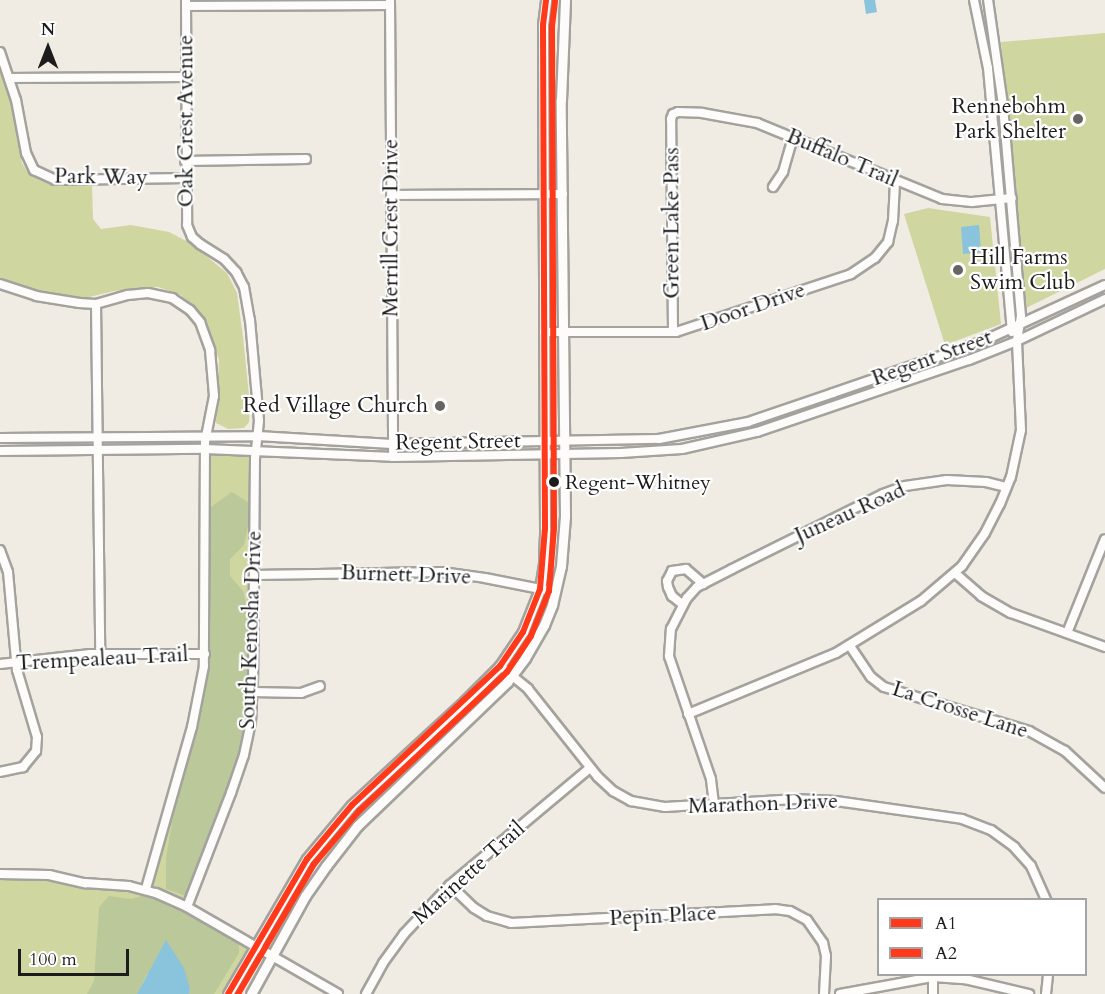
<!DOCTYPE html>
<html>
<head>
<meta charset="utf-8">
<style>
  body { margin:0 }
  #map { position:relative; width:1105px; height:994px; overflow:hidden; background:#f0ece3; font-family:Cardo,serif }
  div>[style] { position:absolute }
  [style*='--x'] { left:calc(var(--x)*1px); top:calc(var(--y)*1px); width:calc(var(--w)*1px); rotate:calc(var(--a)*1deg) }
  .green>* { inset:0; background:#d0d69f }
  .forest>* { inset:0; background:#bbc899 }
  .water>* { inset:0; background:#89c3dc }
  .roads { filter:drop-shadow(2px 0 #a4a29d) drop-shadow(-2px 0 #a4a29d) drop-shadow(0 2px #a4a29d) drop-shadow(0 -2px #a4a29d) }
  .minor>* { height:8px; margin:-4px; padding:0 4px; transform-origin:4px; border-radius:4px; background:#fdfcfb }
  .major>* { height:9px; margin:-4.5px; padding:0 4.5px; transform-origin:4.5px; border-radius:4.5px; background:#fdfcfb }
  .bus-1>* { height:6px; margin:-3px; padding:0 3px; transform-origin:3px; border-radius:3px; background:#ff391a }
  .bus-2>* { height:6px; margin:-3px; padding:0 3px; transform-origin:3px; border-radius:3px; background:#ff391a }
  .dots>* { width:16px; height:16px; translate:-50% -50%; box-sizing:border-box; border:3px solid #fff; border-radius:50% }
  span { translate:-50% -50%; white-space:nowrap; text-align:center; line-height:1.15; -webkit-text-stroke:4.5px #fff; paint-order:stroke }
  .bus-label { font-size:20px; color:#1c1c1c }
  .left { translate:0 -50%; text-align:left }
  .poi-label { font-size:22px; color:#1c1c1c }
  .right { translate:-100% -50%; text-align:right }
  .street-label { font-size:22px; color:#1c1c1c }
  .legend { position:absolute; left:877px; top:898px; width:210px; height:78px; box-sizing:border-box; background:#fff; border:2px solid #a4a4a4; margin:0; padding:8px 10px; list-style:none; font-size:18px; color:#1c1c1c }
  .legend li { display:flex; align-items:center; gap:12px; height:30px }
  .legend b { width:30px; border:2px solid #a4a4a4 }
  .north { position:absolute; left:18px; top:18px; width:60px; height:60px; -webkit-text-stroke:4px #fff; paint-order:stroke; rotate:0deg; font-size:16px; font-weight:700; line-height:24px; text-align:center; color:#1c1c1c }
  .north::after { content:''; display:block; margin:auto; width:21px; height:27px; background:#1c1c1c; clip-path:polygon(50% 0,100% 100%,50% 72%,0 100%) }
  .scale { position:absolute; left:18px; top:949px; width:111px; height:27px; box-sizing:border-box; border:3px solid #1c1c1c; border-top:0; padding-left:8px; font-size:18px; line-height:21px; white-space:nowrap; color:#1c1c1c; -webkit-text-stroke:4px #fff; paint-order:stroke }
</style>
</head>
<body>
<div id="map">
  <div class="green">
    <i style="clip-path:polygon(1105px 33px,1105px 269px,1024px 309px,1001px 42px)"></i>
    <i style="clip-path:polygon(0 70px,9px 90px,22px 163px,29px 174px,54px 183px,92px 185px,93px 219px,101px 229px,131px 225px,169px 232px,190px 243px,227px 273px,237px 293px,243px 337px,250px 405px,249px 422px,244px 428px,228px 429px,216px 423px,219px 360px,206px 323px,181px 295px,158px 287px,114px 291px,81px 299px,39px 292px,0 278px)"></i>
    <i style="clip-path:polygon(928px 208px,990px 217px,1001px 324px,945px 345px,904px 214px)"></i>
    <i style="clip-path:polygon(205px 449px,256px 450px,249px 734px,187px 907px,257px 947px,228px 994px,0 994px,0 874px,29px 874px,146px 889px,200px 691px)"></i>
  </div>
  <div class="forest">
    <i style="clip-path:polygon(232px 492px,248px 502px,249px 521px,244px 545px,230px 559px,230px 576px,243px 591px,248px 610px,247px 721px,229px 783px,186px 896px,166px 889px,166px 858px,172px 822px,206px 673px,209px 643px,208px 509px)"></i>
    <i style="clip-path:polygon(145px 895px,170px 905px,239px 944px,239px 953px,214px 994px,189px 994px,190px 989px,147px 974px,137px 994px,87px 994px,94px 981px,99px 907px,109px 896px,131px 899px)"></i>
  </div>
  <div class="water">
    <i style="clip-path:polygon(864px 0,875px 0,877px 12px,866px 14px)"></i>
    <i style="clip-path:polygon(979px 225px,981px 252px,963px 254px,961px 227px)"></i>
    <i style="clip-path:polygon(166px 940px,184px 968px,190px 989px,189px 994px,137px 994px)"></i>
  </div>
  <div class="roads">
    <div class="minor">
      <i style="--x:186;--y:0;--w:225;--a:89.7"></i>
      <i style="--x:187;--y:225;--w:13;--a:67"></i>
      <i style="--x:192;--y:237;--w:11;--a:41"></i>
      <i style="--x:200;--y:244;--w:28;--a:32"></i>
      <i style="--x:224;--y:259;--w:18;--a:47"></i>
      <i style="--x:236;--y:272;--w:17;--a:62"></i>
      <i style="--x:244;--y:287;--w:34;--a:80"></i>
      <i style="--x:250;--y:320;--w:101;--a:84.9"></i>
      <i style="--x:259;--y:421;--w:37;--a:96"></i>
      <i style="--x:255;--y:458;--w:224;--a:90.5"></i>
      <i style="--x:253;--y:682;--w:40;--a:92.9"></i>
      <i style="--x:251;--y:722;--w:34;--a:102"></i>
      <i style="--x:244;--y:755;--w:40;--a:108.9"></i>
      <i style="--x:231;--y:793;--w:122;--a:111.1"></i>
      <i style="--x:390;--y:0;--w:457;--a:89.6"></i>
      <i style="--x:974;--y:0;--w:69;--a:78.4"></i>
      <i style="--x:988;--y:68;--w:265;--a:84.8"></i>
      <i style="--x:186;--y:6;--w:204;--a:-0.3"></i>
      <i style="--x:0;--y:52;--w:51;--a:71.6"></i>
      <i style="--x:16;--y:100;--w:54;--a:79.3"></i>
      <i style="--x:26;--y:153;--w:19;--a:65"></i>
      <i style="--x:34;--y:170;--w:23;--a:25"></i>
      <i style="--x:55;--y:180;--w:131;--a:-0.9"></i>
      <i style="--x:9;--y:78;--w:176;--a:-0.3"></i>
      <i style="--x:185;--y:161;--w:121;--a:-0.9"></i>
      <i style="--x:773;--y:187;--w:18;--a:-56"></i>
      <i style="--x:783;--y:172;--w:36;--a:-74"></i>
      <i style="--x:391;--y:195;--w:172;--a:-0.3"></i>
      <i style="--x:0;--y:284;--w:38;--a:18"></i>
      <i style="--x:36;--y:296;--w:44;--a:9.2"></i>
      <i style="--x:79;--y:303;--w:17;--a:3"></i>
      <i style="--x:96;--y:304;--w:33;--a:-16"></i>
      <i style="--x:128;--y:295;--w:20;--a:-6"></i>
      <i style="--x:148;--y:293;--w:25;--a:12"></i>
      <i style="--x:172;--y:298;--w:22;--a:34"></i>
      <i style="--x:190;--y:310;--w:16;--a:50"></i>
      <i style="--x:200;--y:322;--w:30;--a:70"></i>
      <i style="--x:210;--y:350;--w:46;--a:85"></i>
      <i style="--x:214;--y:396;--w:47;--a:101.1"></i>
      <i style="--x:205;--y:442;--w:224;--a:90.3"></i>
      <i style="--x:204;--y:666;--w:62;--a:101.1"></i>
      <i style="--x:192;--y:727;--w:168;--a:105.9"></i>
      <i style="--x:96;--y:304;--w:350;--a:89.3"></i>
      <i style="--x:544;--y:332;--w:132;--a:0"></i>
      <i style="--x:676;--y:332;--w:184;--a:-18.3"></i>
      <i style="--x:851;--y:274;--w:29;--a:-34"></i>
      <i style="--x:875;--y:258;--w:21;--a:-51"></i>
      <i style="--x:888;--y:242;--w:22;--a:-77"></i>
      <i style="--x:893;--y:221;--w:39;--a:-87"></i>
      <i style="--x:673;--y:332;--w:213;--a:-90.5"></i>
      <i style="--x:671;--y:119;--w:5;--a:-68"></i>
      <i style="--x:673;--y:114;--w:5;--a:-22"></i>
      <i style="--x:678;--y:112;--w:24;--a:2"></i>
      <i style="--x:702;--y:113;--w:56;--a:10.3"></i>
      <i style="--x:757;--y:123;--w:200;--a:22.3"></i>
      <i style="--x:942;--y:199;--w:30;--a:6"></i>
      <i style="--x:972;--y:202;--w:40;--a:-5.7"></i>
      <i style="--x:0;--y:438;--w:258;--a:-0.4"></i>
      <i style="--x:258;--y:436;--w:134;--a:3.4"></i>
      <i style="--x:392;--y:444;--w:267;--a:-1.1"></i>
      <i style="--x:659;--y:439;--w:91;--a:-10.8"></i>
      <i style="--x:748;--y:422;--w:90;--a:-18.8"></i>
      <i style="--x:833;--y:393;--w:157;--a:-19"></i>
      <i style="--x:981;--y:342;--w:136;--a:-24.7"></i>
      <i style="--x:0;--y:451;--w:205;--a:-0.6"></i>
      <i style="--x:205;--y:449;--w:188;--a:2.4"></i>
      <i style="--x:393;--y:457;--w:228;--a:-1"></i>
      <i style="--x:621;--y:453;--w:61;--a:-3.8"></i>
      <i style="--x:682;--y:449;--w:77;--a:-12.8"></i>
      <i style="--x:757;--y:432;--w:224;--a:-18.8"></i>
      <i style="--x:969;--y:360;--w:52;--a:-21.6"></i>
      <i style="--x:1017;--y:341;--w:98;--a:-25.5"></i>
      <i style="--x:0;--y:550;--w:23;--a:70"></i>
      <i style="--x:8;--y:572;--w:98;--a:84.8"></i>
      <i style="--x:17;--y:670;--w:70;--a:73.4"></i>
      <i style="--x:37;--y:737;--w:14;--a:94"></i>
      <i style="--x:36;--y:751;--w:21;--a:129"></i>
      <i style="--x:23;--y:767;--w:24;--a:168"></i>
      <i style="--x:955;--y:573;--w:35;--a:41"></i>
      <i style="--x:981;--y:596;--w:34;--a:30"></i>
      <i style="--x:1011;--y:613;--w:100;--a:19.9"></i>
      <i style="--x:254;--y:575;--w:188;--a:-0.9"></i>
      <i style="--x:442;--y:572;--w:43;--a:7.9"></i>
      <i style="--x:485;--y:578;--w:72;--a:11.2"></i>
      <i style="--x:682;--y:604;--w:13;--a:-141"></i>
      <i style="--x:672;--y:596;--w:10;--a:-114"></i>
      <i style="--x:668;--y:587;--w:6;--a:-99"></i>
      <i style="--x:667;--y:581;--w:11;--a:-63"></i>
      <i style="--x:672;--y:571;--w:14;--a:-8"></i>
      <i style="--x:686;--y:569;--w:23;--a:41"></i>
      <i style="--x:1067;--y:633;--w:101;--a:-68"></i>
      <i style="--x:850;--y:646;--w:37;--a:56"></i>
      <i style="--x:871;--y:677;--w:16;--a:38"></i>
      <i style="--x:884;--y:687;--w:152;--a:16.9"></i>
      <i style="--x:1029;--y:731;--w:41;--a:29.1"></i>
      <i style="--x:1065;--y:751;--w:54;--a:42.8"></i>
      <i style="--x:0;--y:664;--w:91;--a:-6.3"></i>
      <i style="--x:90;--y:654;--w:115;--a:0"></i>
      <i style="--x:500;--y:666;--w:36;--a:39"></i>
      <i style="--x:528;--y:689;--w:112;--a:51.5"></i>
      <i style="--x:598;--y:777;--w:21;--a:43"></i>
      <i style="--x:613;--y:791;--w:21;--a:29"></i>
      <i style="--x:631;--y:801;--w:35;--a:10"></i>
      <i style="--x:665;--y:807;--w:129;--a:-3.5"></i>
      <i style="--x:794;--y:799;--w:42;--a:2.7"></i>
      <i style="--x:836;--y:801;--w:127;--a:8.1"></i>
      <i style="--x:962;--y:819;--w:31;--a:21"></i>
      <i style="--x:991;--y:830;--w:29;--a:36"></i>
      <i style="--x:1014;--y:847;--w:25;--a:48"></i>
      <i style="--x:1031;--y:866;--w:37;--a:66"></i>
      <i style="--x:253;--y:692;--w:48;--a:1.2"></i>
      <i style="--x:301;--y:693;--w:20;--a:-20"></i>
      <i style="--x:688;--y:714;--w:160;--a:-22.4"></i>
      <i style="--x:836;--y:653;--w:100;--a:-31.5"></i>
      <i style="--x:921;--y:601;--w:54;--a:-40.5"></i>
      <i style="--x:962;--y:566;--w:40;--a:-55.1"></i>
      <i style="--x:985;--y:533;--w:33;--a:-63"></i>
      <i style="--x:1000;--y:504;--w:29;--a:-68"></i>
      <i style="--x:1011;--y:477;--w:48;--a:-78"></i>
      <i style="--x:1021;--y:430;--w:89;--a:-92.6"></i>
      <i style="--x:1017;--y:341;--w:25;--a:-81"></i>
      <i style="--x:1021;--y:316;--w:212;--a:-94.9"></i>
      <i style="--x:1003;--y:105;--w:106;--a:-98.1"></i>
      <i style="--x:714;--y:804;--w:25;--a:-97"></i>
      <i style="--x:711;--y:779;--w:130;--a:-108.9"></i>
      <i style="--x:669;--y:656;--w:27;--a:-86"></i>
      <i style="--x:671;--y:629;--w:35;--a:-63"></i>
      <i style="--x:687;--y:598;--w:15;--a:-48"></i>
      <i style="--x:697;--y:587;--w:39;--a:-27"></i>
      <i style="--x:732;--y:569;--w:169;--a:-26.4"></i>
      <i style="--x:883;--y:494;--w:23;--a:-20"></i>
      <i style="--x:905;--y:486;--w:42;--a:-8.1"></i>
      <i style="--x:947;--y:480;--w:39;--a:3"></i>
      <i style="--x:986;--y:482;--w:21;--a:14"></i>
      <i style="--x:0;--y:874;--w:49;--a:1.2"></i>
      <i style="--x:49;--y:875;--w:37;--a:13"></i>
      <i style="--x:85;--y:883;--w:44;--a:3.9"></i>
      <i style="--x:129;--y:886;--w:28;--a:15"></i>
      <i style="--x:156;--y:893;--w:34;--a:24"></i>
      <i style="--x:187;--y:907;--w:174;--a:29.9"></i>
      <i style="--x:450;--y:885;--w:33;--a:44"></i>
      <i style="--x:474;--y:908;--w:15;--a:32"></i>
      <i style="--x:487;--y:916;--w:25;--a:16"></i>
      <i style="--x:511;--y:923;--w:264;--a:-3"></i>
      <i style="--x:775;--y:909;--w:15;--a:8"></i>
      <i style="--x:790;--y:911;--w:19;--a:28"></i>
      <i style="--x:807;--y:920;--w:28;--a:55"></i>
      <i style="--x:823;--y:943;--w:13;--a:77"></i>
      <i style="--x:826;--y:956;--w:38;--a:93"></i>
      <i style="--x:933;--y:975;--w:19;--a:90"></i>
      <i style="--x:366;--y:994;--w:35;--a:-61"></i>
      <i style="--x:383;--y:963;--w:36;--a:-54"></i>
      <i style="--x:404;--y:934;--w:67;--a:-46.8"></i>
      <i style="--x:450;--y:885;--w:182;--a:-39.9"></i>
      <i style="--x:840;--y:994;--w:95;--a:-10.4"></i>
      <i style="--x:933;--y:977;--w:32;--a:4"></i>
      <i style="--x:965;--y:979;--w:66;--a:13.2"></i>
      <i style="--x:1046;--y:994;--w:20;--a:-84"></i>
    </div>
    <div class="major">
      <i style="--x:228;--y:994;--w:156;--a:-59.7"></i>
      <i style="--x:307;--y:859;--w:70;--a:-50.2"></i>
      <i style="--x:352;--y:805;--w:154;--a:-42.6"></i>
      <i style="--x:465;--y:701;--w:49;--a:-45"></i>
      <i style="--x:500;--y:666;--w:41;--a:-55.9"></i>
      <i style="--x:523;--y:632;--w:46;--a:-68.4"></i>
      <i style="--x:540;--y:589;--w:26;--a:-81"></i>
      <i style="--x:544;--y:563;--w:35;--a:-88"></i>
      <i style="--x:545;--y:528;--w:503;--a:-90.23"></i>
      <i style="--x:543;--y:25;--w:25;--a:-83"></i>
      <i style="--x:251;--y:994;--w:112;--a:-61.1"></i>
      <i style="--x:305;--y:896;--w:37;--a:-55"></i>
      <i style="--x:326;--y:866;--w:51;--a:-52.2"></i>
      <i style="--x:357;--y:826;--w:208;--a:-43.8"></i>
      <i style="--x:507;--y:682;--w:30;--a:-53"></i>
      <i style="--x:525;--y:658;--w:38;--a:-60"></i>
      <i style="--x:544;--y:625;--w:22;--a:-68"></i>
      <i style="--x:552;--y:605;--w:40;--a:-77"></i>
      <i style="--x:561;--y:566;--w:50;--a:-85.4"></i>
      <i style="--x:565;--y:516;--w:416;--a:-90.6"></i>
      <i style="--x:561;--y:100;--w:100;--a:-87.7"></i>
    </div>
  </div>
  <div class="bus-1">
    <i style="--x:228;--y:994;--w:156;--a:-59.7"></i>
    <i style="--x:307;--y:859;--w:70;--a:-50.2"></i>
    <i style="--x:352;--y:805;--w:203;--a:-43.2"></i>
    <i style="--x:500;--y:666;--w:41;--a:-55.9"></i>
    <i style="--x:523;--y:632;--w:46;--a:-68.4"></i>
    <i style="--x:540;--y:589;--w:61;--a:-85.3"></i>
    <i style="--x:545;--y:528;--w:503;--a:-90.23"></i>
    <i style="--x:543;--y:25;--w:25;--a:-83"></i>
  </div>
  <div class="bus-2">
    <i style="--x:238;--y:994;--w:151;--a:-59.7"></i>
    <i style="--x:314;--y:864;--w:70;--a:-49.7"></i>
    <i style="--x:359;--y:811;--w:203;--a:-43.2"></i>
    <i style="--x:507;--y:672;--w:43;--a:-56.3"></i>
    <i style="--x:531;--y:636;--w:48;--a:-68.2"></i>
    <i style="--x:549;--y:591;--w:63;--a:-85.5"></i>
    <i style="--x:554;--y:528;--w:502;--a:-90.23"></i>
    <i style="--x:552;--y:26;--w:25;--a:-83"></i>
  </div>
  <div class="dots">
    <i style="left:1078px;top:119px;background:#666562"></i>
    <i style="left:958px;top:270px;background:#666562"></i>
    <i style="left:440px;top:406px;background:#666562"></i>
    <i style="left:554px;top:482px;background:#1c1c1c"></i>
  </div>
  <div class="bus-label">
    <span class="left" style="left:565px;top:482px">Regent-Whitney</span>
  </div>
  <div class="poi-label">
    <span class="right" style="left:1066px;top:119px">Rennebohm<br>Park Shelter</span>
    <span class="left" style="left:970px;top:270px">Hill Farms<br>Swim Club</span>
    <span class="right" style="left:428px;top:406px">Red Village Church</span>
  </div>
  <div class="street-label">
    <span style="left:186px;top:121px;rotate:-90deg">Oak Crest Avenue</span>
    <span style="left:842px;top:158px;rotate:23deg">Buffalo Trail</span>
    <span style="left:101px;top:177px;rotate:1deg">Park Way</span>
    <span style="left:672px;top:223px;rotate:-90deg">Green Lake Pass</span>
    <span style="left:391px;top:228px;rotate:-90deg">Merrill Crest Drive</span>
    <span style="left:753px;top:307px;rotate:-19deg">Door Drive</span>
    <span style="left:932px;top:358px;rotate:-20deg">Regent Street</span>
    <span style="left:458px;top:442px;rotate:-1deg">Regent Street</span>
    <span style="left:850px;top:513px;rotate:-24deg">Juneau Road</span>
    <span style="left:406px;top:575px;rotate:2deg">Burnett Drive</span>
    <span style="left:251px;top:630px;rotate:-88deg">South Kenosha Drive</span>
    <span style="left:102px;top:659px;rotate:-3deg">Trempealeau Trail</span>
    <span style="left:960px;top:710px;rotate:18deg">La Crosse Lane</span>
    <span style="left:763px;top:804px;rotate:-2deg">Marathon Drive</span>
    <span style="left:469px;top:873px;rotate:-42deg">Marinette Trail</span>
    <span style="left:663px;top:916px;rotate:-3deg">Pepin Place</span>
  </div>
  <ul class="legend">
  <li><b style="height:8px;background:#ff391a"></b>A1</li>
  <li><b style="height:8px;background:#ff391a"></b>A2</li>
  </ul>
  <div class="north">N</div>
  <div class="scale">100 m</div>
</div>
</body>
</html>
